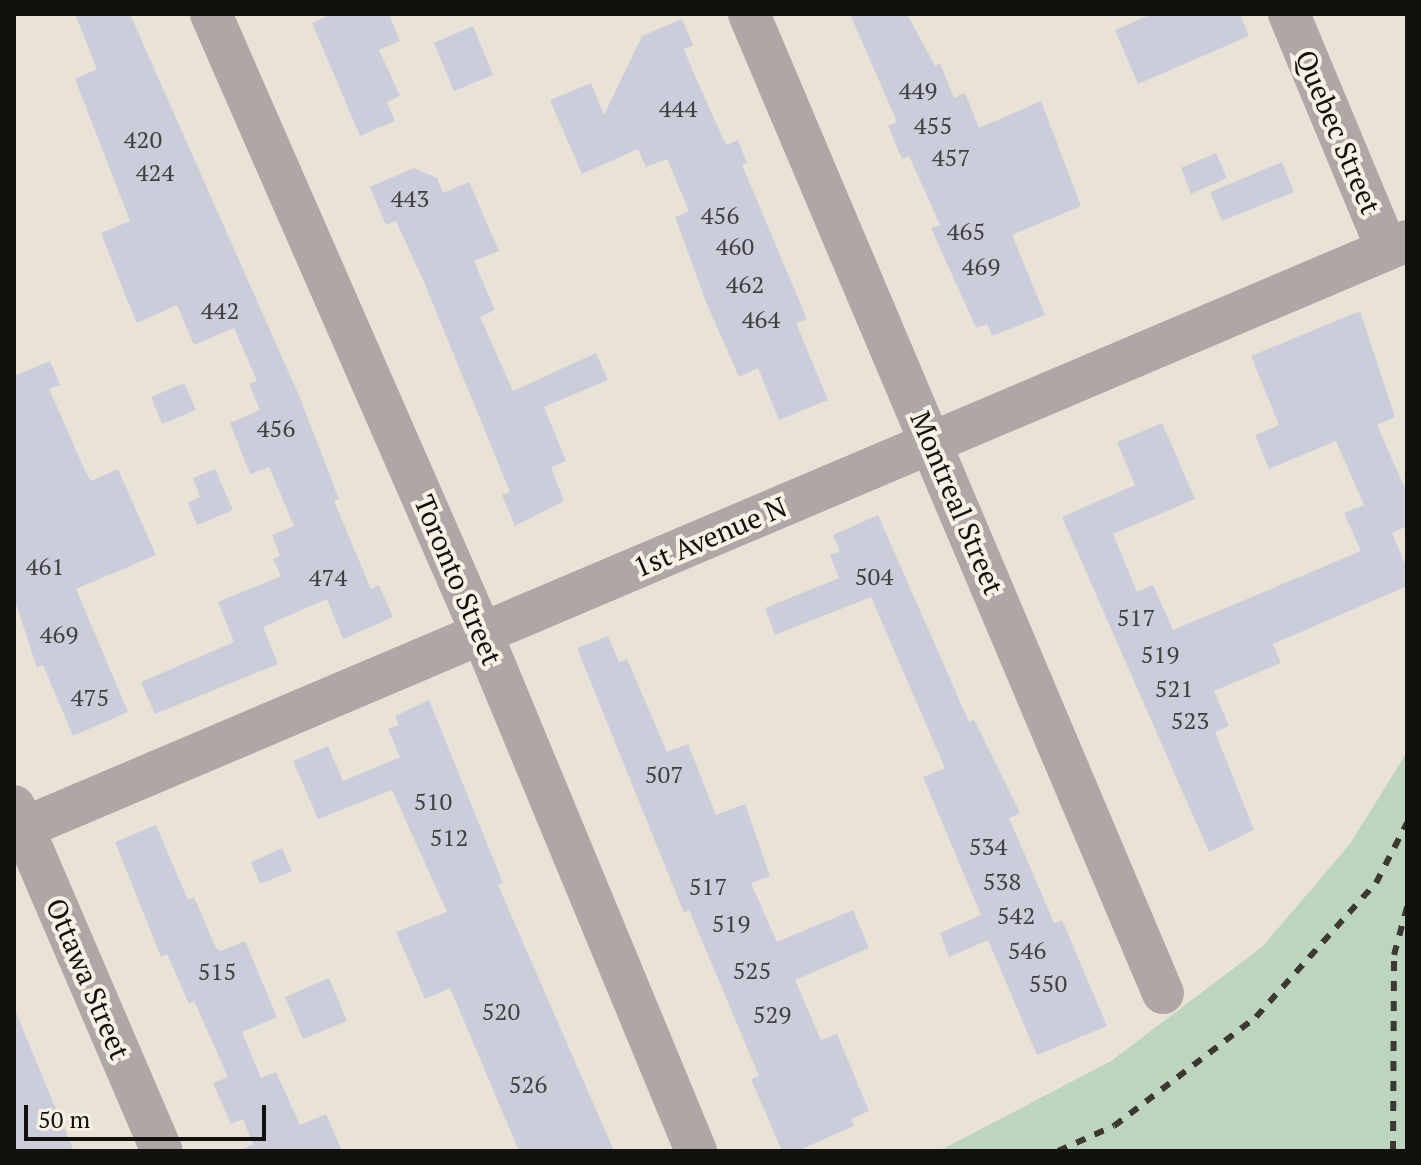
<!DOCTYPE html>
<html>
<head>
<meta charset="utf-8">
<style>
  body { margin:0 }
  #map { position:relative; width:1421px; height:1165px; overflow:hidden; background:#e9e3d7; font-family:"PT Serif",serif }
  div>[style] { position:absolute }
  [style*='--x'] { left:calc(var(--x)*1px); top:calc(var(--y)*1px); width:calc(var(--w)*1px); rotate:calc(var(--a)*1deg) }
  .green>* { inset:0; background:#bdd5bf }
  .building>* { inset:0; background:#cccdda }
  .minor>* { height:42px; margin:-21px; padding:0 21px; transform-origin:21px; border-radius:21px; background:#aea7a6 }
  .rail>* { height:6px; margin-top:-3px; transform-origin:0; background:repeating-linear-gradient(90deg,#3c3934 0 10px,transparent 0 20px) }
  span { translate:-50% -50%; white-space:nowrap; text-align:center; line-height:1.15; -webkit-text-stroke:8px #f6f1e4; paint-order:stroke }
  .number-label { font-size:24px; color:#414040 }
  .number-label span { -webkit-text-stroke-width:0 }
  .street-label { font-size:28px; color:#13110d }
  .frame { position:absolute; inset:0; border:16px solid #13110d; pointer-events:none }
  .scale { position:absolute; left:24px; top:1105px; width:242px; height:36px; box-sizing:border-box; border:4px solid #13110d; border-top:0; padding-left:10px; font-size:24px; line-height:28px; white-space:nowrap; color:#13110d; -webkit-text-stroke:6px #f6f1e4; paint-order:stroke }
</style>
</head>
<body>
<div id="map">
  <div class="green">
    <i style="clip-path:polygon(1407px 752px,1407px 1151px,939px 1151px,1111px 1061px,1262px 947px,1350px 844px)"></i>
  </div>
  <div class="building">
    <i style="clip-path:polygon(75px 14px,130px 14px,300px 398px,339px 499px,334px 501px,371px 589px,379px 585px,393px 617px,343px 639px,327px 599px,263px 627px,278px 664px,155px 714px,141px 682px,234px 642px,218px 602px,281px 576px,273px 559px,280px 556px,272px 535px,294px 526px,269px 467px,250px 474px,230px 423px,260px 410px,249px 384px,257px 381px,234px 328px,194px 345px,177px 305px,137px 323px,126px 297px,101px 233px,130px 221px,75px 79px,97px 69px)"></i>
    <i style="clip-path:polygon(332px 14px,389px 14px,400px 41px,379px 50px,400px 96px,387px 102px,395px 121px,360px 136px,312px 23px)"></i>
    <i style="clip-path:polygon(850px 14px,907px 14px,935px 66px,940px 63px,954px 98px,965px 93px,979px 128px,1041px 101px,1081px 206px,1012px 235px,1045px 315px,992px 336px,987px 324px,976px 328px,931px 228px,940px 225px,909px 156px,902px 159px,888px 126px,897px 122px)"></i>
    <i style="clip-path:polygon(1152px 14px,1240px 14px,1249px 36px,1138px 84px,1115px 30px)"></i>
    <i style="clip-path:polygon(682px 19px,693px 45px,684px 49px,692px 69px,726px 145px,738px 140px,747px 163px,742px 165px,807px 319px,796px 323px,828px 400px,779px 420px,758px 368px,739px 377px,706px 302px,675px 217px,689px 211px,667px 159px,646px 167px,638px 149px,582px 174px,550px 100px,591px 83px,604px 115px,642px 36px)"></i>
    <i style="clip-path:polygon(473px 26px,493px 75px,454px 91px,434px 43px)"></i>
    <i style="clip-path:polygon(1216px 153px,1227px 178px,1191px 194px,1181px 168px)"></i>
    <i style="clip-path:polygon(1282px 162px,1294px 192px,1222px 221px,1210px 192px)"></i>
    <i style="clip-path:polygon(414px 168px,437px 178px,443px 193px,469px 182px,499px 251px,474px 261px,495px 310px,480px 317px,513px 391px,596px 353px,608px 380px,544px 407px,566px 461px,551px 467px,564px 501px,515px 526px,502px 495px,510px 492px,424px 282px,396px 221px,386px 225px,370px 187px)"></i>
    <i style="clip-path:polygon(1360px 311px,1395px 417px,1377px 425px,1407px 493px,1407px 526px,1392px 533px,1407px 568px,1407px 586px,1273px 644px,1281px 663px,1214px 691px,1229px 726px,1215px 732px,1254px 830px,1209px 852px,1062px 517px,1135px 485px,1117px 442px,1162px 423px,1195px 499px,1113px 534px,1137px 592px,1153px 585px,1173px 630px,1361px 551px,1344px 513px,1364px 505px,1336px 441px,1269px 469px,1255px 435px,1279px 425px,1251px 356px)"></i>
    <i style="clip-path:polygon(50px 361px,60px 385px,49px 389px,86px 473px,91px 481px,118px 469px,156px 555px,76px 589px,128px 712px,73px 736px,43px 665px,37px 668px,14px 598px,14px 376px)"></i>
    <i style="clip-path:polygon(184px 383px,196px 410px,162px 424px,151px 397px)"></i>
    <i style="clip-path:polygon(215px 469px,233px 510px,197px 525px,188px 503px,200px 497px,193px 478px)"></i>
    <i style="clip-path:polygon(878px 515px,969px 722px,974px 719px,1020px 813px,1009px 818px,1054px 923px,1062px 920px,1107px 1026px,1037px 1055px,988px 940px,949px 957px,940px 933px,981px 915px,923px 777px,945px 768px,871px 597px,775px 635px,765px 608px,839px 578px,830px 555px,840px 551px,833px 535px)"></i>
    <i style="clip-path:polygon(608px 636px,619px 662px,627px 659px,667px 752px,688px 744px,716px 815px,745px 804px,770px 876px,751px 883px,777px 942px,853px 910px,869px 948px,795px 980px,821px 1040px,837px 1034px,869px 1111px,851px 1119px,854px 1126px,797px 1151px,782px 1151px,751px 1079px,759px 1076px,689px 910px,684px 913px,577px 648px)"></i>
    <i style="clip-path:polygon(429px 700px,503px 883px,498px 885px,614px 1151px,519px 1151px,450px 988px,425px 999px,396px 932px,447px 912px,392px 790px,318px 819px,293px 761px,328px 746px,343px 781px,400px 757px,388px 729px,399px 725px,395px 716px)"></i>
    <i style="clip-path:polygon(156px 825px,188px 900px,194px 897px,216px 948px,221px 951px,245px 941px,277px 1017px,242px 1032px,261px 1078px,276px 1072px,300px 1125px,326px 1114px,342px 1151px,238px 1151px,253px 1144px,243px 1119px,231px 1124px,213px 1083px,228px 1077px,194px 1001px,189px 1004px,167px 954px,161px 957px,115px 842px)"></i>
    <i style="clip-path:polygon(282px 848px,292px 871px,260px 884px,251px 862px)"></i>
    <i style="clip-path:polygon(329px 978px,347px 1021px,303px 1039px,285px 997px)"></i>
    <i style="clip-path:polygon(15px 1010px,48px 1090px,74px 1151px,14px 1151px)"></i>
  </div>
  <div class="minor">
    <i style="--x:211;--y:14;--w:677;--a:66.39"></i>
    <i style="--x:482;--y:634;--w:560;--a:67.51"></i>
    <i style="--x:749;--y:14;--w:1063;--a:67.08"></i>
    <i style="--x:1289;--y:14;--w:255;--a:67.4"></i>
    <i style="--x:14;--y:806;--w:375;--a:66.8"></i>
    <i style="--x:14;--y:832;--w:1513;--a:-22.99"></i>
  </div>
  <div class="rail">
    <i style="--x:1058;--y:1151;--w:61;--a:-24.1"></i>
    <i style="--x:1114;--y:1126;--w:179;--a:-37.5"></i>
    <i style="--x:1256;--y:1017;--w:180;--a:-48.2"></i>
    <i style="--x:1376;--y:883;--w:68;--a:-62.7"></i>
    <i style="--x:1393;--y:1151;--w:196;--a:-89.7"></i>
    <i style="--x:1394;--y:955;--w:50;--a:-74.8"></i>
  </div>
  <div class="number-label">
    <span style="left:918px;top:91px">449</span>
    <span style="left:678px;top:109px">444</span>
    <span style="left:933px;top:126px">455</span>
    <span style="left:143px;top:140px">420</span>
    <span style="left:951px;top:158px">457</span>
    <span style="left:155px;top:173px">424</span>
    <span style="left:410px;top:199px">443</span>
    <span style="left:720px;top:216px">456</span>
    <span style="left:966px;top:232px">465</span>
    <span style="left:735px;top:247px">460</span>
    <span style="left:981px;top:267px">469</span>
    <span style="left:745px;top:285px">462</span>
    <span style="left:220px;top:311px">442</span>
    <span style="left:761px;top:320px">464</span>
    <span style="left:276px;top:429px">456</span>
    <span style="left:45px;top:567px">461</span>
    <span style="left:874px;top:577px">504</span>
    <span style="left:328px;top:578px">474</span>
    <span style="left:1136px;top:618px">517</span>
    <span style="left:59px;top:635px">469</span>
    <span style="left:1160px;top:655px">519</span>
    <span style="left:1174px;top:689px">521</span>
    <span style="left:90px;top:698px">475</span>
    <span style="left:1190px;top:721px">523</span>
    <span style="left:664px;top:775px">507</span>
    <span style="left:433px;top:802px">510</span>
    <span style="left:449px;top:838px">512</span>
    <span style="left:988px;top:847px">534</span>
    <span style="left:1002px;top:882px">538</span>
    <span style="left:708px;top:887px">517</span>
    <span style="left:1016px;top:916px">542</span>
    <span style="left:731px;top:924px">519</span>
    <span style="left:1027px;top:951px">546</span>
    <span style="left:752px;top:971px">525</span>
    <span style="left:217px;top:972px">515</span>
    <span style="left:1048px;top:984px">550</span>
    <span style="left:501px;top:1012px">520</span>
    <span style="left:772px;top:1015px">529</span>
    <span style="left:528px;top:1085px">526</span>
  </div>
  <div class="street-label">
    <span style="left:1338px;top:132px;rotate:67deg">Quebec Street</span>
    <span style="left:957px;top:503px;rotate:67deg">Montreal Street</span>
    <span style="left:710px;top:537px;rotate:-23deg">1st Avenue N</span>
    <span style="left:458px;top:580px;rotate:67deg">Toronto Street</span>
    <span style="left:88px;top:979px;rotate:67deg">Ottawa Street</span>
  </div>
  <div class="frame"></div>
  <div class="scale">50 m</div>
</div>
</body>
</html>
